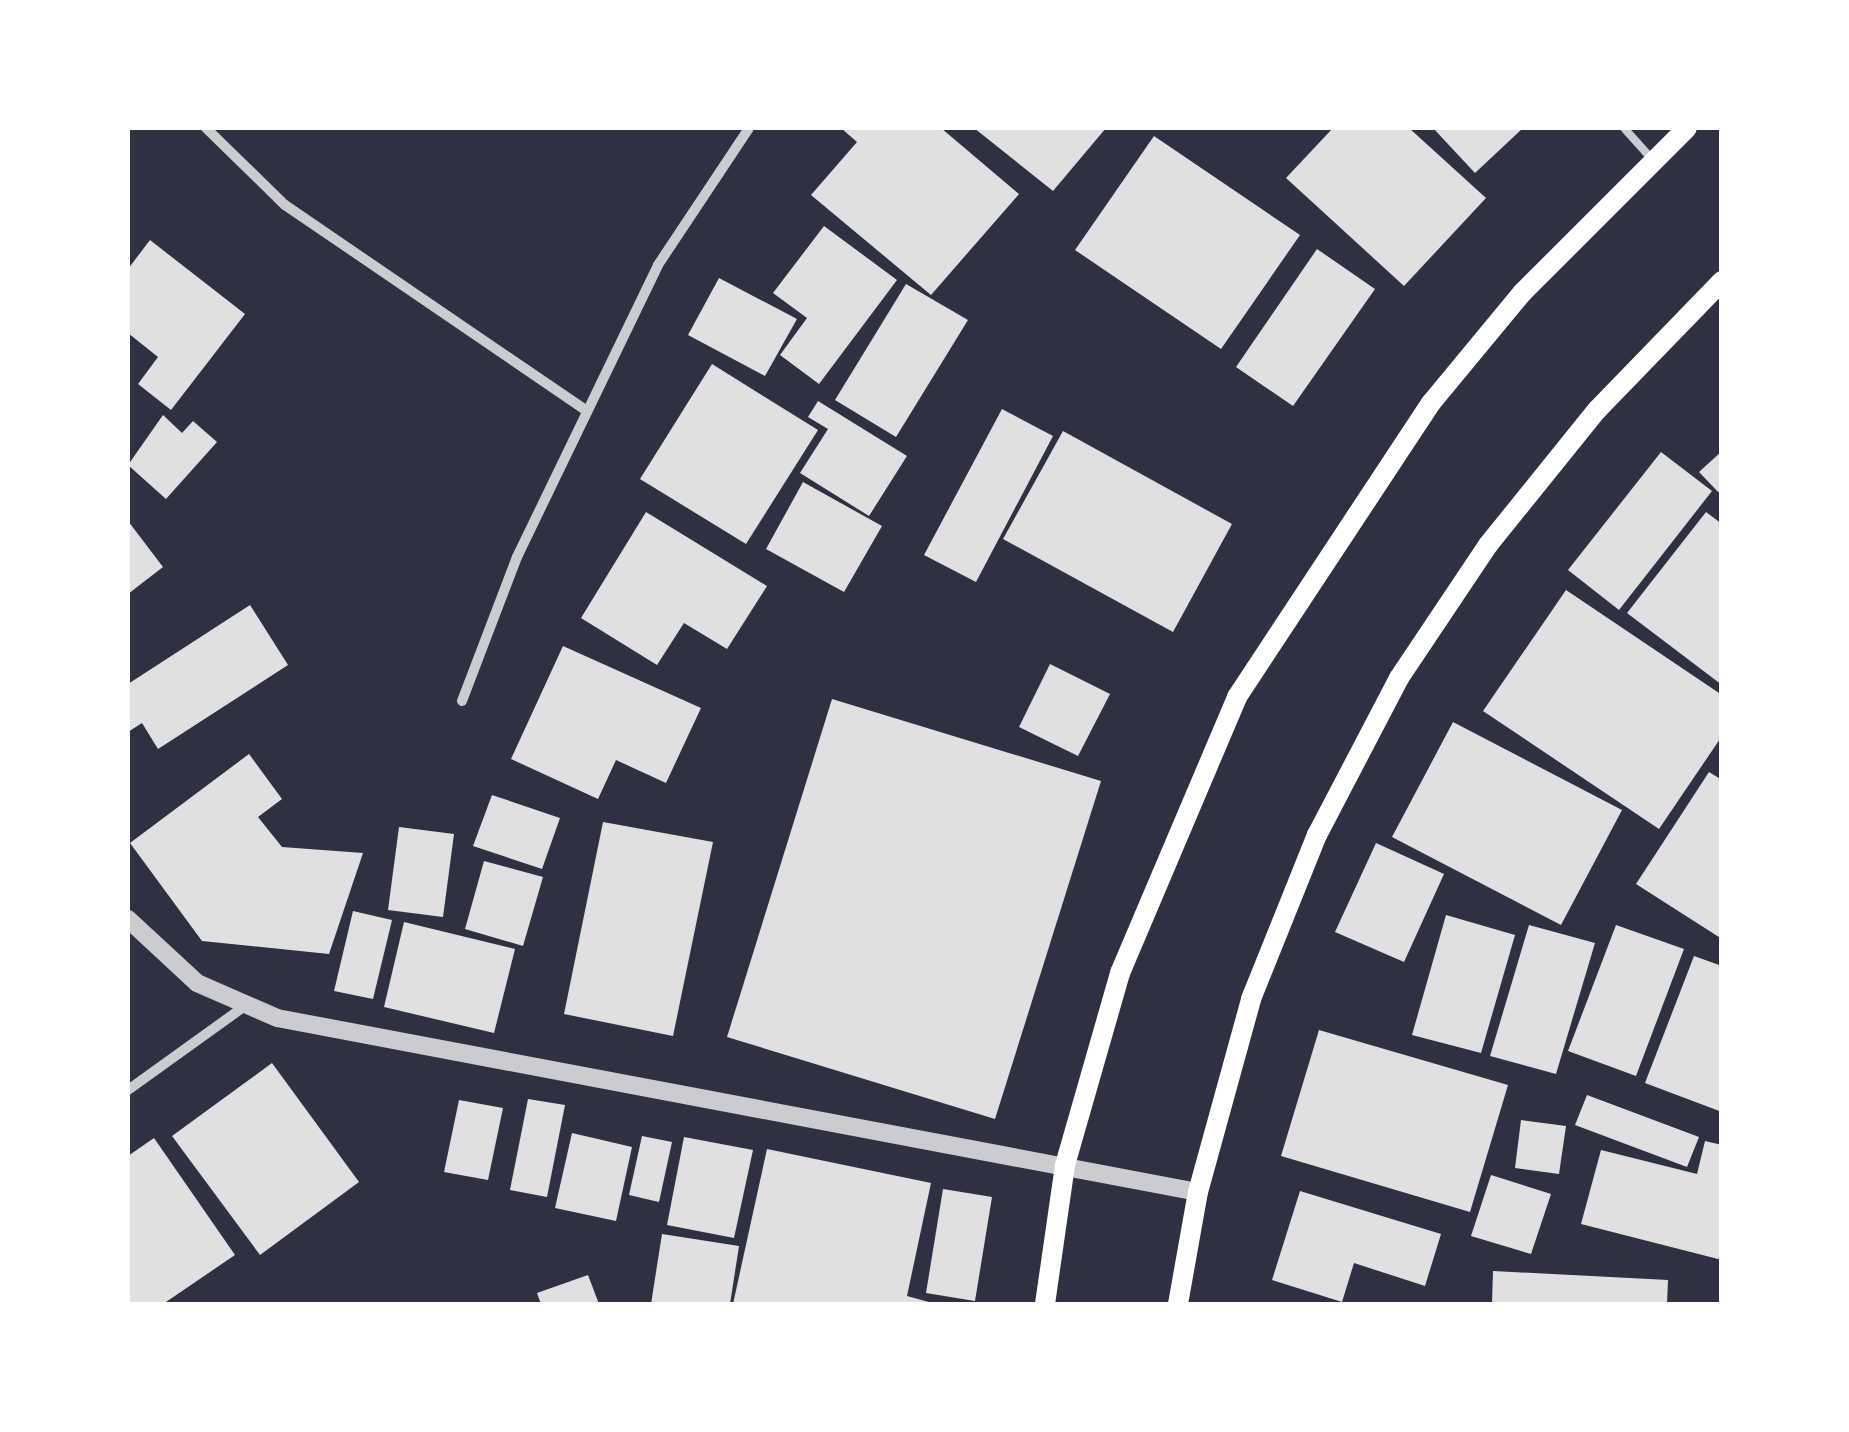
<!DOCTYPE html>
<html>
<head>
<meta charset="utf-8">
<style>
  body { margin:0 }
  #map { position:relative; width:1849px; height:1432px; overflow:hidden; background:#2d3142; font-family:Georgia,serif }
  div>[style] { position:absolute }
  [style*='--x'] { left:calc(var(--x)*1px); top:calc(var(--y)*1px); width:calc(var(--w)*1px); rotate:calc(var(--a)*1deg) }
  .building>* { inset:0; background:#e0e0e3 }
  .service>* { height:8px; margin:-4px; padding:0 4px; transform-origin:4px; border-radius:4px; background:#caccd0 }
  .minor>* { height:10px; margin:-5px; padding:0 5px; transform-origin:5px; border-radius:5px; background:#caccd0 }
  .tertiary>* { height:18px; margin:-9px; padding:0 9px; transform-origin:9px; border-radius:9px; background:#caccd0 }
  .secondary>* { height:20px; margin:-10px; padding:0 10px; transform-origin:10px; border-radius:10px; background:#fff }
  span { translate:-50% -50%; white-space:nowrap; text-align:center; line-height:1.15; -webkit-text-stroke:10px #fff; paint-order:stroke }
  .frame { position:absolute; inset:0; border:130px solid #fff; pointer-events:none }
</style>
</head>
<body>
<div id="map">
  <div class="building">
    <i style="clip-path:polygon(841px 128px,941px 128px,1019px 194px,931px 295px,811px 195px,857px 142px)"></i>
    <i style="clip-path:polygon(974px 128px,1106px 128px,1053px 191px)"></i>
    <i style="clip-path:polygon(1333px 128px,1409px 128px,1486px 198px,1404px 286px,1286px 178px)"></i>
    <i style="clip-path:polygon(1433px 128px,1523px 128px,1475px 173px)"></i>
    <i style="clip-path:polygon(1154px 136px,1300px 235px,1221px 349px,1075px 250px)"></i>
    <i style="clip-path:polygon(824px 226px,897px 280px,819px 384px,780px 355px,807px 318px,773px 293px)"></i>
    <i style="clip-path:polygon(150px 240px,245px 314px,171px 410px,138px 384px,158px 357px,128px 333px,128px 269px)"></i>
    <i style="clip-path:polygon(1317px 249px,1375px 289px,1293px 406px,1236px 367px)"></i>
    <i style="clip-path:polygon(719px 278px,797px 319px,765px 376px,688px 335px)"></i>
    <i style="clip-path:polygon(906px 284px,968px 320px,896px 437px,835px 400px)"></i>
    <i style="clip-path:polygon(712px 364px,818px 430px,746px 544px,640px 479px)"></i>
    <i style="clip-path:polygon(818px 401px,907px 456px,869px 516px,800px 473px,828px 429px,808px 417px)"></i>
    <i style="clip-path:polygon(1002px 409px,1053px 436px,976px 582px,924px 555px)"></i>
    <i style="clip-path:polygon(163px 415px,182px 433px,193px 421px,217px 442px,166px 499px,128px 465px)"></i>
    <i style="clip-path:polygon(1063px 431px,1232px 524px,1173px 632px,1003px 539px)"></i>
    <i style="clip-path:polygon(1722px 451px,1722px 496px,1699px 472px)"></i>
    <i style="clip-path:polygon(1661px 452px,1712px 491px,1619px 610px,1568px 570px)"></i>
    <i style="clip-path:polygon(803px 482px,882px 526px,844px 592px,766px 549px)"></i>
    <i style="clip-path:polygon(646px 512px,767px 586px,727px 649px,684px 623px,657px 665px,581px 618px)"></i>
    <i style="clip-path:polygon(1706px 512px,1722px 524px,1722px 685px,1627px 613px)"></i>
    <i style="clip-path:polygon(128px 521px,163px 567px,128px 594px)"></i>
    <i style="clip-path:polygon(1566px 590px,1722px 695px,1722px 736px,1659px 829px,1483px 711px)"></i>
    <i style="clip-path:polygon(250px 605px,288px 665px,158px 749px,142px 723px,128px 732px,128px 684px)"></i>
    <i style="clip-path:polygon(563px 646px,701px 708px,666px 783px,616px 760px,598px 799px,511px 759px)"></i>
    <i style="clip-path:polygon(1050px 664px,1110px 694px,1078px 756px,1019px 727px)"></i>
    <i style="clip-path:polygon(832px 699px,1101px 781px,995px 1119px,727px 1037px)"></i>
    <i style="clip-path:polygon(1453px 722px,1622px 810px,1561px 925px,1392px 837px)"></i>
    <i style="clip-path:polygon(249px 754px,282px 799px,258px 817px,282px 847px,363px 853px,329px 954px,202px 941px,130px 843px)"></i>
    <i style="clip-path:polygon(1709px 772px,1722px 780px,1722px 939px,1636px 884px)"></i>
    <i style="clip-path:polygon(492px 795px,560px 818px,542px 869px,473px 846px)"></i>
    <i style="clip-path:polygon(603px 822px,713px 842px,673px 1036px,564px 1014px)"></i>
    <i style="clip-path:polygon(399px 827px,454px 834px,443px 917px,388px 910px)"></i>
    <i style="clip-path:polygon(1376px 843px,1444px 874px,1404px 962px,1335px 932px)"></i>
    <i style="clip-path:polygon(484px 861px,543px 877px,523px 946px,465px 929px)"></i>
    <i style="clip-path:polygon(353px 911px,392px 920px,373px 999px,334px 991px)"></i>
    <i style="clip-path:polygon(1446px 915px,1515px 935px,1481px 1053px,1412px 1035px)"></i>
    <i style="clip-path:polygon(404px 922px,515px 949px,494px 1033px,384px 1007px)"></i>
    <i style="clip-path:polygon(1529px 925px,1595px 943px,1556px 1074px,1490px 1056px)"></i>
    <i style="clip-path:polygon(1616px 925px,1684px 949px,1636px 1076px,1568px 1051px)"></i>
    <i style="clip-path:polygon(1694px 956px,1722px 966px,1722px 1112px,1645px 1083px)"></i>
    <i style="clip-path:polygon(1319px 1030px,1508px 1085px,1470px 1212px,1281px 1156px)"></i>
    <i style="clip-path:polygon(272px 1063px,359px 1182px,260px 1255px,172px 1136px)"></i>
    <i style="clip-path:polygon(1587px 1095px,1699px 1137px,1687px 1167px,1575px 1125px)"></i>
    <i style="clip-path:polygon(528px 1099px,565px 1105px,547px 1197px,510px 1190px)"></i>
    <i style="clip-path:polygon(459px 1100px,503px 1108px,488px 1180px,444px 1172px)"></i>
    <i style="clip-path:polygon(1521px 1120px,1566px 1126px,1559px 1174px,1515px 1168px)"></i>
    <i style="clip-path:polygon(572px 1133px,632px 1147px,616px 1221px,555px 1208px)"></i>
    <i style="clip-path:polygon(642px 1136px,672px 1142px,659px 1202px,629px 1195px)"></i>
    <i style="clip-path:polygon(684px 1137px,753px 1150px,734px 1238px,667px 1225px)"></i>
    <i style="clip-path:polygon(154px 1138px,235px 1255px,163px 1304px,128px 1304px,128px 1156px)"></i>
    <i style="clip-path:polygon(1705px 1141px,1722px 1145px,1722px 1260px,1581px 1224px,1601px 1150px,1697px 1174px)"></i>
    <i style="clip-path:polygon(767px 1149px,931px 1183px,907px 1296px,936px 1304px,733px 1304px)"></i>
    <i style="clip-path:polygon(1491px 1175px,1551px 1194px,1531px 1254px,1471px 1236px)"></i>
    <i style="clip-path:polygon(943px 1189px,992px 1197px,975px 1301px,926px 1293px)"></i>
    <i style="clip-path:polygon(1300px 1191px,1441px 1234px,1425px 1286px,1354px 1263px,1342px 1302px,1272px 1280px)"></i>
    <i style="clip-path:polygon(662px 1234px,739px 1246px,730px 1304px,651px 1304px)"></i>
    <i style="clip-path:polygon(1493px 1271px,1668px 1280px,1667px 1304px,1492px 1304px)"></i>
    <i style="clip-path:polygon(588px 1275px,599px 1304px,541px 1304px,537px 1293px)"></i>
  </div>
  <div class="service">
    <i style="--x:1624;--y:128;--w:40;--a:48"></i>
  </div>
  <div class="minor">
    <i style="--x:206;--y:128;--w:110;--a:44.3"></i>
    <i style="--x:285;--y:205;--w:366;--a:34.3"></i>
    <i style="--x:462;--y:701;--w:154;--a:-69.1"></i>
    <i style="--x:517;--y:557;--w:324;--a:-64.2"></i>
    <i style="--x:658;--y:265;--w:164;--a:-56.4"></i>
    <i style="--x:128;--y:1090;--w:140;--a:-35.7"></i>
  </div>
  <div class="tertiary">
    <i style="--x:128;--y:919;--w:94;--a:42.8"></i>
    <i style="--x:197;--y:983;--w:87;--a:23.6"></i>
    <i style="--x:277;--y:1018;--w:937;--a:10.7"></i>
  </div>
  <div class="secondary">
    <i style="--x:1045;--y:1304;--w:140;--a:-81.8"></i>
    <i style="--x:1065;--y:1165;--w:200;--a:-74"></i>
    <i style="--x:1120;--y:973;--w:300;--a:-67"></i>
    <i style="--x:1237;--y:697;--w:352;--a:-56.6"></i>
    <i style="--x:1431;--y:403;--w:143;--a:-50.4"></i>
    <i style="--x:1522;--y:293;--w:233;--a:-45"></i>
    <i style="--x:1178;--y:1304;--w:114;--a:-79.9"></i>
    <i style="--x:1198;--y:1192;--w:200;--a:-74.6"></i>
    <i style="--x:1251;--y:999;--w:177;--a:-68.1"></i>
    <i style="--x:1317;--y:835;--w:177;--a:-62.4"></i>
    <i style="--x:1399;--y:678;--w:160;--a:-56.2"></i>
    <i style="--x:1488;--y:545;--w:174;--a:-51.1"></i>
    <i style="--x:1597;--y:410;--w:180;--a:-45.9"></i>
  </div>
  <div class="frame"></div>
</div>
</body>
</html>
